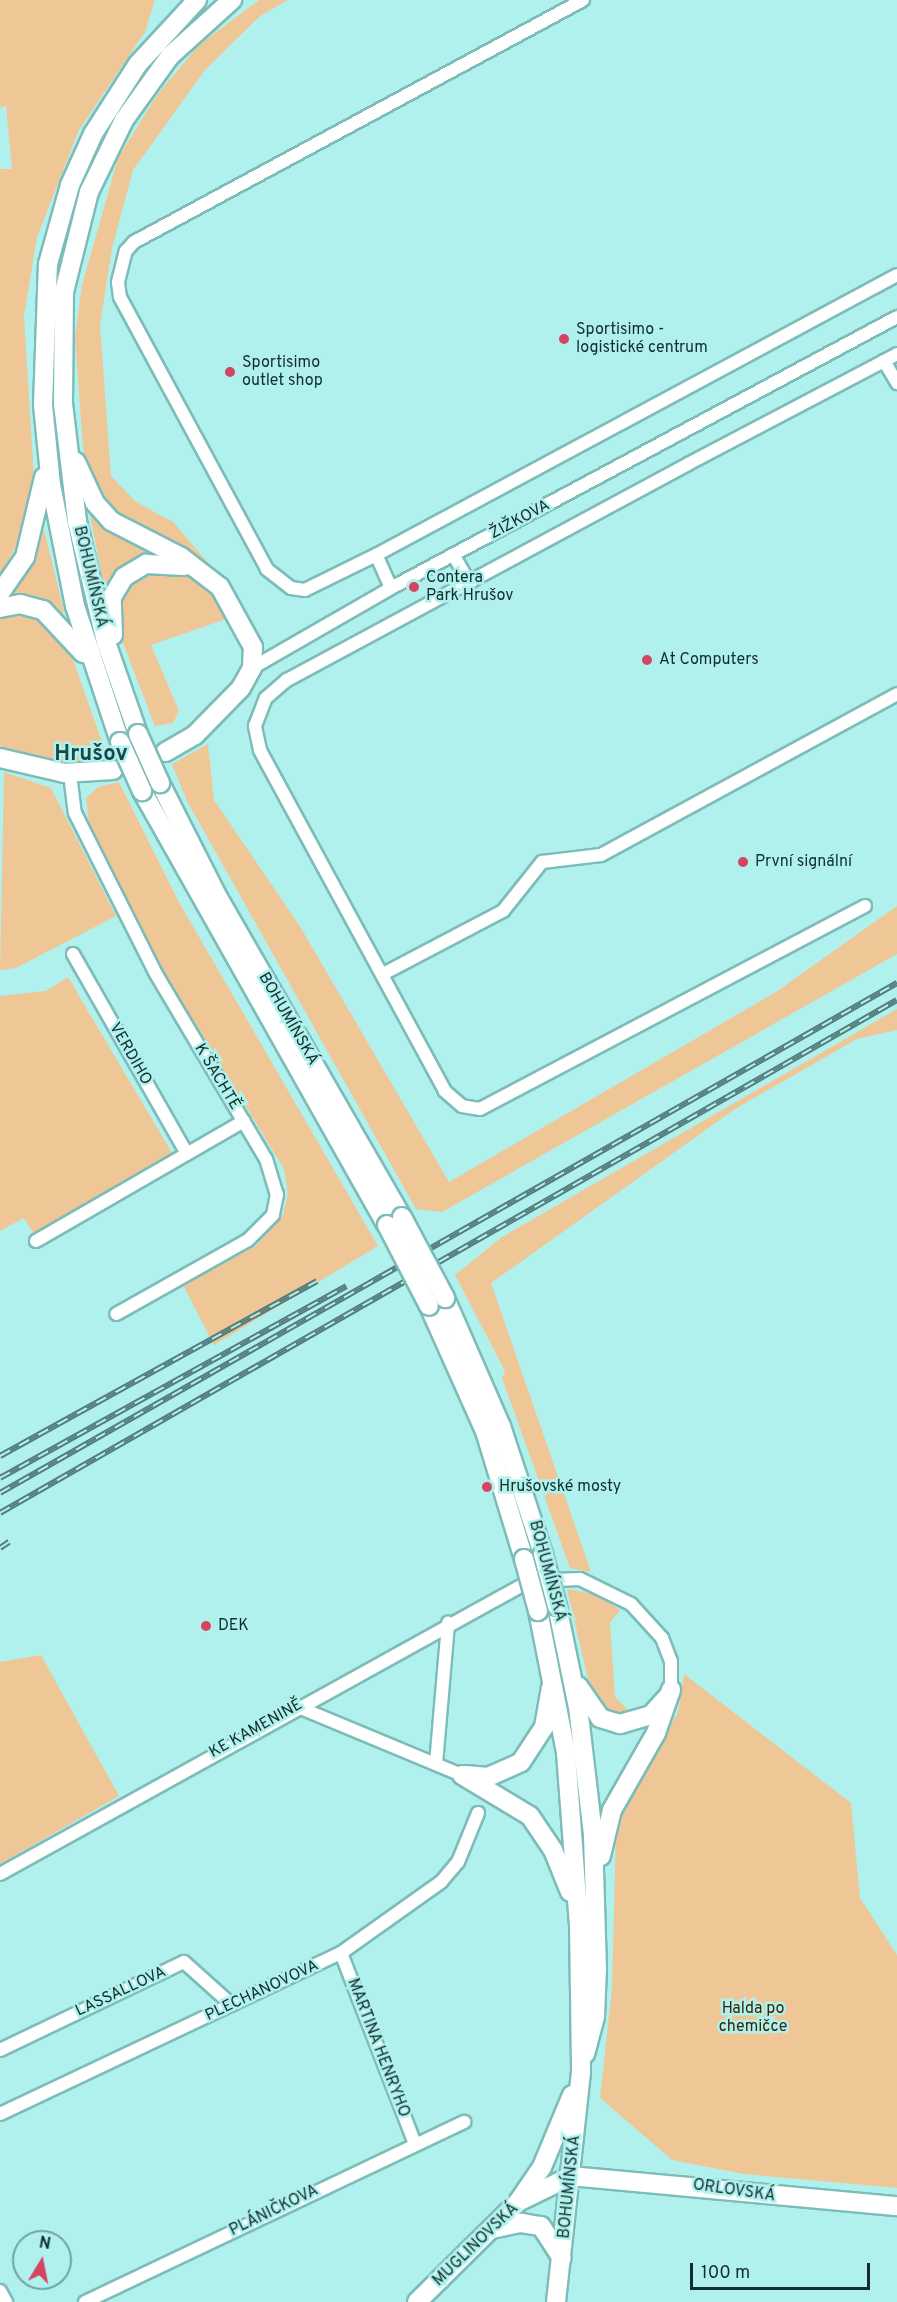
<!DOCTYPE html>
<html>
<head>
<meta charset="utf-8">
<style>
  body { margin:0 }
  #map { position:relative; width:897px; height:2302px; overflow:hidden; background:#b0f1ee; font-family:Overpass,sans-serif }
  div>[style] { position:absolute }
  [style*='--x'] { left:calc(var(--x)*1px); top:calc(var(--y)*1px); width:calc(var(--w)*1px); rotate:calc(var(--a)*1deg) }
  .green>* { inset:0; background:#efc797 }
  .roads { filter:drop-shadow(2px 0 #7cbcb9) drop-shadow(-2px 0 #7cbcb9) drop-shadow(0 2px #7cbcb9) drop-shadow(0 -2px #7cbcb9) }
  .street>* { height:12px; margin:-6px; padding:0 6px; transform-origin:6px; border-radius:6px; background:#fff }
  .secondary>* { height:18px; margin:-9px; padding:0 9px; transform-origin:9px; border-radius:9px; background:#fff }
  .rail>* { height:6px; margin-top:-3px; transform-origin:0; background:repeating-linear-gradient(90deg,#b0f1ee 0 11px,#537d7c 0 22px); box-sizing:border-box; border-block:2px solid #537d7c }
  .bridges { filter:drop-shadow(2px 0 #7cbcb9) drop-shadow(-2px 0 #7cbcb9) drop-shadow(0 2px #7cbcb9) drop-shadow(0 -2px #7cbcb9) }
  .secondary-bridge>* { height:18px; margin:-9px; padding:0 9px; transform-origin:9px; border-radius:9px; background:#fff }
  .dots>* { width:16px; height:16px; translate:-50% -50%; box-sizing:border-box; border:3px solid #b0f1ee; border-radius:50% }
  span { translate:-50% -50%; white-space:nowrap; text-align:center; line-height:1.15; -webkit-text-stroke:5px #b0f1ee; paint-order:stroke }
  .poi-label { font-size:16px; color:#122d2c }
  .left { translate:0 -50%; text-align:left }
  .street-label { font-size:16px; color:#122d2c }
  .park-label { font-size:16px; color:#3c2505 }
  .district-label { font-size:22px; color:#184948; font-weight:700 }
  .north { position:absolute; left:12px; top:2230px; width:60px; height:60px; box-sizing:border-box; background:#b0f1ee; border:2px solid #71a3a0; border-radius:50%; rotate:10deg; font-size:16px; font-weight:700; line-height:24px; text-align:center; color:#122d2c }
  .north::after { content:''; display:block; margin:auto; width:21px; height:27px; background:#d44463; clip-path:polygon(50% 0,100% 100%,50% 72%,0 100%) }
  .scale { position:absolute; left:690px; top:2263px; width:180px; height:27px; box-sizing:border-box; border:3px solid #122d2c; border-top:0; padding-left:8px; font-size:18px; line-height:21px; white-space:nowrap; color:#122d2c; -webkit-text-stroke:4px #b0f1ee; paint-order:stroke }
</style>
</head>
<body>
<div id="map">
  <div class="green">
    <i style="clip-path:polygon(0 0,155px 0,145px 32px,79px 130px,37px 237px,24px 316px,34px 479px,31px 518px,0 576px,0 169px,12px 169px,6px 106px,0 108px)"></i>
    <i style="clip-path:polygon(259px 0,288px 0,260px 16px,205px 70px,133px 170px,112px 248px,100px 325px,111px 476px,136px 502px,173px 522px,209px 564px,111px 508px,91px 478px,83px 448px,75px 338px,82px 285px,118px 158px,157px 95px,199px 45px)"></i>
    <i style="clip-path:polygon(89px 510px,114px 533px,157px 555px,128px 564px,105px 592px)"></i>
    <i style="clip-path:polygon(44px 530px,64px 611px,61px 615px,45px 605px,0 599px,30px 560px)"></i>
    <i style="clip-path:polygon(172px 569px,193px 576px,211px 591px,226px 619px,151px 645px,179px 711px,173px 723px,155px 726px,119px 633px,118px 602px,131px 579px)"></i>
    <i style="clip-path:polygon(21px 610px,35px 614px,66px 640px,106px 753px,93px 761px,62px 763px,0 750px,0 616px)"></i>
    <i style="clip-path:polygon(208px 744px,214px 800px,301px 928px,449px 1182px,776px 992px,897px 906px,897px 954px,442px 1212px,416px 1209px,187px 801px,172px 764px)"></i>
    <i style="clip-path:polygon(4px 772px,51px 788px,116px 916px,16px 968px,0 970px)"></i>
    <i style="clip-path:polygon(119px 782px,180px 904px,378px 1246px,214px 1345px,183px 1285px,256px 1246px,283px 1215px,288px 1193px,284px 1169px,160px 966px,89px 822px,86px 798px,98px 787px)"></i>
    <i style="clip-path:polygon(68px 977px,175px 1158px,35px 1236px,24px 1218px,0 1231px,0 996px,46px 991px)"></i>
    <i style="clip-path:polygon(897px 1009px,897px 1030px,857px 1039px,735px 1109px,491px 1283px,591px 1572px,570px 1568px,502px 1378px,505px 1371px,455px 1275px,502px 1237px)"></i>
    <i style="clip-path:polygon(567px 1589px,599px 1595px,620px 1610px,610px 1623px,615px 1697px,632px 1714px,611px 1714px,590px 1688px)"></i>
    <i style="clip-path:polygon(41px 1655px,119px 1796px,0 1864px,0 1662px)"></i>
    <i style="clip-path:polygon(684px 1674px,851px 1803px,860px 1898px,897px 1955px,897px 2188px,744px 2174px,672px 2160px,600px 2098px,612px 1988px,616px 1832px,626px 1800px,678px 1712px)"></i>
  </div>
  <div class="roads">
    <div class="street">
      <i style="--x:884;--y:361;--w:15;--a:-28"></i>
      <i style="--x:376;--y:555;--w:591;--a:-28.25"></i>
      <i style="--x:454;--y:556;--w:32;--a:60"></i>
      <i style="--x:391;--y:588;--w:36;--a:-114"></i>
      <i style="--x:376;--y:555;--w:79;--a:153.8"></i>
      <i style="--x:305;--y:590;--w:14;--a:-172"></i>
      <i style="--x:291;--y:588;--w:31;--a:-142"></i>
      <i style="--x:267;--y:569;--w:309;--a:-118.4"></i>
      <i style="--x:120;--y:297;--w:15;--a:-98"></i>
      <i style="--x:118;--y:282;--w:32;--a:-76"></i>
      <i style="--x:126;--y:251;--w:12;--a:-48"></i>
      <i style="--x:134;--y:242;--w:510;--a:-28.32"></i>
      <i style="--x:252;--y:668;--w:160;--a:-29.9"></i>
      <i style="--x:391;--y:588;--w:574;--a:-28.17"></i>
      <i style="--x:70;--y:774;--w:39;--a:83"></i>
      <i style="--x:75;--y:813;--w:180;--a:63.3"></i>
      <i style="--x:156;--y:974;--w:215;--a:59.3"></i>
      <i style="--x:266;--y:1159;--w:37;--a:73"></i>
      <i style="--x:277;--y:1194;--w:21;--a:101"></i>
      <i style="--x:273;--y:1215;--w:35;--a:135"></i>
      <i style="--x:248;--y:1240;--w:151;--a:150.7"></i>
      <i style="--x:865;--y:906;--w:435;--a:152.2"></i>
      <i style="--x:480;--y:1109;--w:18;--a:-171"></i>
      <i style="--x:462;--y:1106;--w:23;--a:-139"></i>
      <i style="--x:445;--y:1091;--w:388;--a:-118.5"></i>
      <i style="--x:260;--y:750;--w:25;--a:-102"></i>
      <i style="--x:255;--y:726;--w:30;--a:-69"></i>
      <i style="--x:266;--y:698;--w:28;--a:-41"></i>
      <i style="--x:287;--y:680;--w:455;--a:-28.3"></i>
      <i style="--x:688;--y:464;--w:221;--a:-27.7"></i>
      <i style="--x:884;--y:361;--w:26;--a:59"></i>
      <i style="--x:73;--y:954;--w:230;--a:60.3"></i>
      <i style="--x:383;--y:974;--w:136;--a:-27.7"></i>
      <i style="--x:503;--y:911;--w:63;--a:-51.5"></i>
      <i style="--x:542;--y:862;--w:59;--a:-6.8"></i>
      <i style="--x:601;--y:855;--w:337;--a:-28.5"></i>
      <i style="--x:36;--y:1241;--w:240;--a:-30"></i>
      <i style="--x:296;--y:1706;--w:180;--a:22.6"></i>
      <i style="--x:436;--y:1764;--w:142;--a:-85.1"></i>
      <i style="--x:0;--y:1874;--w:606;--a:-28.94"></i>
      <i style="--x:530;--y:1581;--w:50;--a:-2.3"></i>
      <i style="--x:580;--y:1579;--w:57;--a:26.1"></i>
      <i style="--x:631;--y:1604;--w:46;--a:47.6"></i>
      <i style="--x:662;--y:1638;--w:25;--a:69"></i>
      <i style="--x:671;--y:1661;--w:29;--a:90"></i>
      <i style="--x:341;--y:1953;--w:205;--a:68.8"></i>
      <i style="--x:0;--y:2050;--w:204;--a:-25.6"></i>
      <i style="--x:184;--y:1962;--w:64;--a:41.9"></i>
      <i style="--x:0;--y:2114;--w:377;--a:-25.3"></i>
      <i style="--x:341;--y:1953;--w:123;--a:-35.4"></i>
      <i style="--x:441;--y:1882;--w:26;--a:-50"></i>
      <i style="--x:458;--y:1862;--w:53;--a:-67.8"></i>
      <i style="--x:0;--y:2291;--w:13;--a:61"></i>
      <i style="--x:85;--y:2302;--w:420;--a:-25.4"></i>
    </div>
    <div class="secondary">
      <i style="--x:76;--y:462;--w:45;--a:65.1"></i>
      <i style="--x:95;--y:503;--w:24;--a:48"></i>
      <i style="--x:111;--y:521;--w:79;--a:27.2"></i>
      <i style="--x:181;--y:557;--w:49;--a:37.6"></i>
      <i style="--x:220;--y:587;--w:68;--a:61.2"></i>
      <i style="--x:253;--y:647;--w:21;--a:93"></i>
      <i style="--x:252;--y:668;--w:23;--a:119"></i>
      <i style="--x:241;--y:688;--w:66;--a:134.4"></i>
      <i style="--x:195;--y:735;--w:34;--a:150"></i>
      <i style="--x:0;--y:593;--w:44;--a:-55.2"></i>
      <i style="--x:25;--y:557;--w:82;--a:-76.6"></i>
      <i style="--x:0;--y:608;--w:20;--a:-11"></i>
      <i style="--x:20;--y:604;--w:24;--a:15"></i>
      <i style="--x:43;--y:610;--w:59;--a:47.1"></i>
      <i style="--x:113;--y:635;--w:38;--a:-92"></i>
      <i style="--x:112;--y:597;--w:23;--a:-59"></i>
      <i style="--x:124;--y:577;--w:26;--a:-31"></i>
      <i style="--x:146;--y:564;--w:38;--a:3"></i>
      <i style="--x:138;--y:734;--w:97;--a:-109.2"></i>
      <i style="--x:106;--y:642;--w:124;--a:-103.5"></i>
      <i style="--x:77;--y:521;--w:118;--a:-96.8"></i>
      <i style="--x:63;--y:404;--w:112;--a:-89.5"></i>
      <i style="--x:64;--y:292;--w:103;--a:-76"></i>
      <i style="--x:89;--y:192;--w:80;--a:-64.1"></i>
      <i style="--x:124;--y:120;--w:79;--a:-54.3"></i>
      <i style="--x:170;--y:56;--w:84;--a:-42.1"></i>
      <i style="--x:120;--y:742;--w:143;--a:-108.3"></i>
      <i style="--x:75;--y:606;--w:123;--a:-101.2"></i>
      <i style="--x:51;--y:485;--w:80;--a:-95.7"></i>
      <i style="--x:43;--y:405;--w:141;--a:-88"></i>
      <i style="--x:48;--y:264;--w:82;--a:-74.4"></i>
      <i style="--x:70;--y:185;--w:56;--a:-65.7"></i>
      <i style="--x:93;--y:134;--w:83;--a:-57.3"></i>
      <i style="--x:138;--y:64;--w:87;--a:-47.3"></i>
      <i style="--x:0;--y:758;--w:66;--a:13.2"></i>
      <i style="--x:64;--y:773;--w:49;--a:-3.5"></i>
      <i style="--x:160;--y:783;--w:124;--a:63.2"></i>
      <i style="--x:216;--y:894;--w:373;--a:60.1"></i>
      <i style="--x:142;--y:791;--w:498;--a:60.6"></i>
      <i style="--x:445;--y:1298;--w:140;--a:66.4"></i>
      <i style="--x:501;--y:1426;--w:135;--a:71.8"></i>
      <i style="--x:429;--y:1306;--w:137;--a:65.9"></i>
      <i style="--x:485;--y:1431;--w:134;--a:73.1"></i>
      <i style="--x:557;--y:1606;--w:103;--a:78.3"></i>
      <i style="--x:578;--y:1707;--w:129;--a:83.3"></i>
      <i style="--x:593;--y:1835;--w:134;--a:88.3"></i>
      <i style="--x:597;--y:1969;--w:48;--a:92.4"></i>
      <i style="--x:595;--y:2017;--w:38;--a:105"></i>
      <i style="--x:538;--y:1611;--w:145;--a:78.8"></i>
      <i style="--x:566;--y:1753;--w:171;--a:85.7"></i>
      <i style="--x:579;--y:1924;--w:148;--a:89.2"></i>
      <i style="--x:581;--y:2072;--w:231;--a:96.2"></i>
      <i style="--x:578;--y:1686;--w:39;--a:55"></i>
      <i style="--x:600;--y:1718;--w:21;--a:17"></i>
      <i style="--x:620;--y:1724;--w:32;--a:-16"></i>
      <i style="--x:651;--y:1715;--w:24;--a:-48"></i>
      <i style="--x:462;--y:1775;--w:79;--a:31.1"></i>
      <i style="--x:530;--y:1816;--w:41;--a:55.9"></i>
      <i style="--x:553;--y:1850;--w:45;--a:68"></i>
      <i style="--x:466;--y:1775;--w:22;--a:5"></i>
      <i style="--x:488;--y:1777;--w:36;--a:-24"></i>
      <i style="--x:521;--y:1762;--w:42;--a:-56.7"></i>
      <i style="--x:544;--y:1727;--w:40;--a:-80"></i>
      <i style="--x:601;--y:1856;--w:47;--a:-76.6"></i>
      <i style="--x:612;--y:1810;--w:89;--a:-60.3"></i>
      <i style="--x:656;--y:1733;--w:46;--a:-70.8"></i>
      <i style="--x:518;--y:2202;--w:42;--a:-55.6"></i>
      <i style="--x:542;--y:2167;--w:78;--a:-67.4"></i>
      <i style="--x:492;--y:2229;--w:30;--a:-12"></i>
      <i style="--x:521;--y:2223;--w:20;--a:9"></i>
      <i style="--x:541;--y:2226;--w:38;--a:57"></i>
      <i style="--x:417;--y:2302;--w:142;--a:-44.7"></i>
      <i style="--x:518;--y:2202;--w:59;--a:-26.1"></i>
      <i style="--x:571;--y:2176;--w:327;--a:5.3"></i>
    </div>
  </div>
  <div class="rail">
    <i style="--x:0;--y:1456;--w:362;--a:-28.9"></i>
    <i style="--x:0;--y:1478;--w:396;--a:-29"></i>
    <i style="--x:0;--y:1493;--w:1032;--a:-29.62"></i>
    <i style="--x:0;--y:1513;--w:1033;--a:-29.77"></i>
    <i style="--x:0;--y:1548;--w:11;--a:-34"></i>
  </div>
  <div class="bridges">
    <div class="secondary-bridge">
      <i style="--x:138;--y:734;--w:54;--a:65.8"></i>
      <i style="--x:120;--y:742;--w:54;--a:65.8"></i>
      <i style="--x:402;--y:1217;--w:92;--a:62"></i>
      <i style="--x:387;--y:1225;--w:91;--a:62.6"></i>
      <i style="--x:543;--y:1554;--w:54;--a:74.9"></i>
      <i style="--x:524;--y:1559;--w:54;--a:74.9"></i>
    </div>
  </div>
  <div class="dots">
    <i style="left:564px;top:339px;background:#d44463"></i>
    <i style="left:230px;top:372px;background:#d44463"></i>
    <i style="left:414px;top:587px;background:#d44463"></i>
    <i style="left:647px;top:660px;background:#d44463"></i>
    <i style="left:743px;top:862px;background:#d44463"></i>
    <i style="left:487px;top:1487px;background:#d44463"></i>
    <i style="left:206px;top:1626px;background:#d44463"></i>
  </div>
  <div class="poi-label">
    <span class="left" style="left:576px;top:339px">Sportisimo -<br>logistické centrum</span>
    <span class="left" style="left:242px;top:372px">Sportisimo<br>outlet shop</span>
    <span class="left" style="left:426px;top:587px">Contera<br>Park Hrušov</span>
    <span class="left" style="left:659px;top:660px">At Computers</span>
    <span class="left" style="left:755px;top:862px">První signální</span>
    <span class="left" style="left:499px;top:1487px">Hrušovské mosty</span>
    <span class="left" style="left:218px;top:1626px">DEK</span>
  </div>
  <div class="street-label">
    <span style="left:520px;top:520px;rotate:-28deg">ŽIŽKOVA</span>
    <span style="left:90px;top:577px;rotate:77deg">BOHUMÍNSKÁ</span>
    <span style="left:288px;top:1019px;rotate:60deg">BOHUMÍNSKÁ</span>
    <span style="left:130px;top:1054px;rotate:60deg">VERDIHO</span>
    <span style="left:217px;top:1077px;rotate:59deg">K ŠACHTĚ</span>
    <span style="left:547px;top:1571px;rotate:75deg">BOHUMÍNSKÁ</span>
    <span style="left:256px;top:1729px;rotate:-29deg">KE KAMENINĚ</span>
    <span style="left:262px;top:1991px;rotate:-25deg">PLECHANOVOVA</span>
    <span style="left:121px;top:1992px;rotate:-25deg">LASSALLOVA</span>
    <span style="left:378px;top:2048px;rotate:69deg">MARTINA HENRYHO</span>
    <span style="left:570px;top:2187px;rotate:-84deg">BOHUMÍNSKÁ</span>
    <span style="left:734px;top:2191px;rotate:8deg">ORLOVSKÁ</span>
    <span style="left:274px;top:2211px;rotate:-26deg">PLÁNIČKOVA</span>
    <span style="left:476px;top:2245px;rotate:-44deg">MUGLINOVSKÁ</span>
  </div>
  <div class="park-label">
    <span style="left:753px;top:2018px">Halda po<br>chemičce</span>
  </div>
  <div class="district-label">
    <span style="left:91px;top:755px">Hrušov</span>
  </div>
  <div class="north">N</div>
  <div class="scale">100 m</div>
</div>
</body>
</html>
